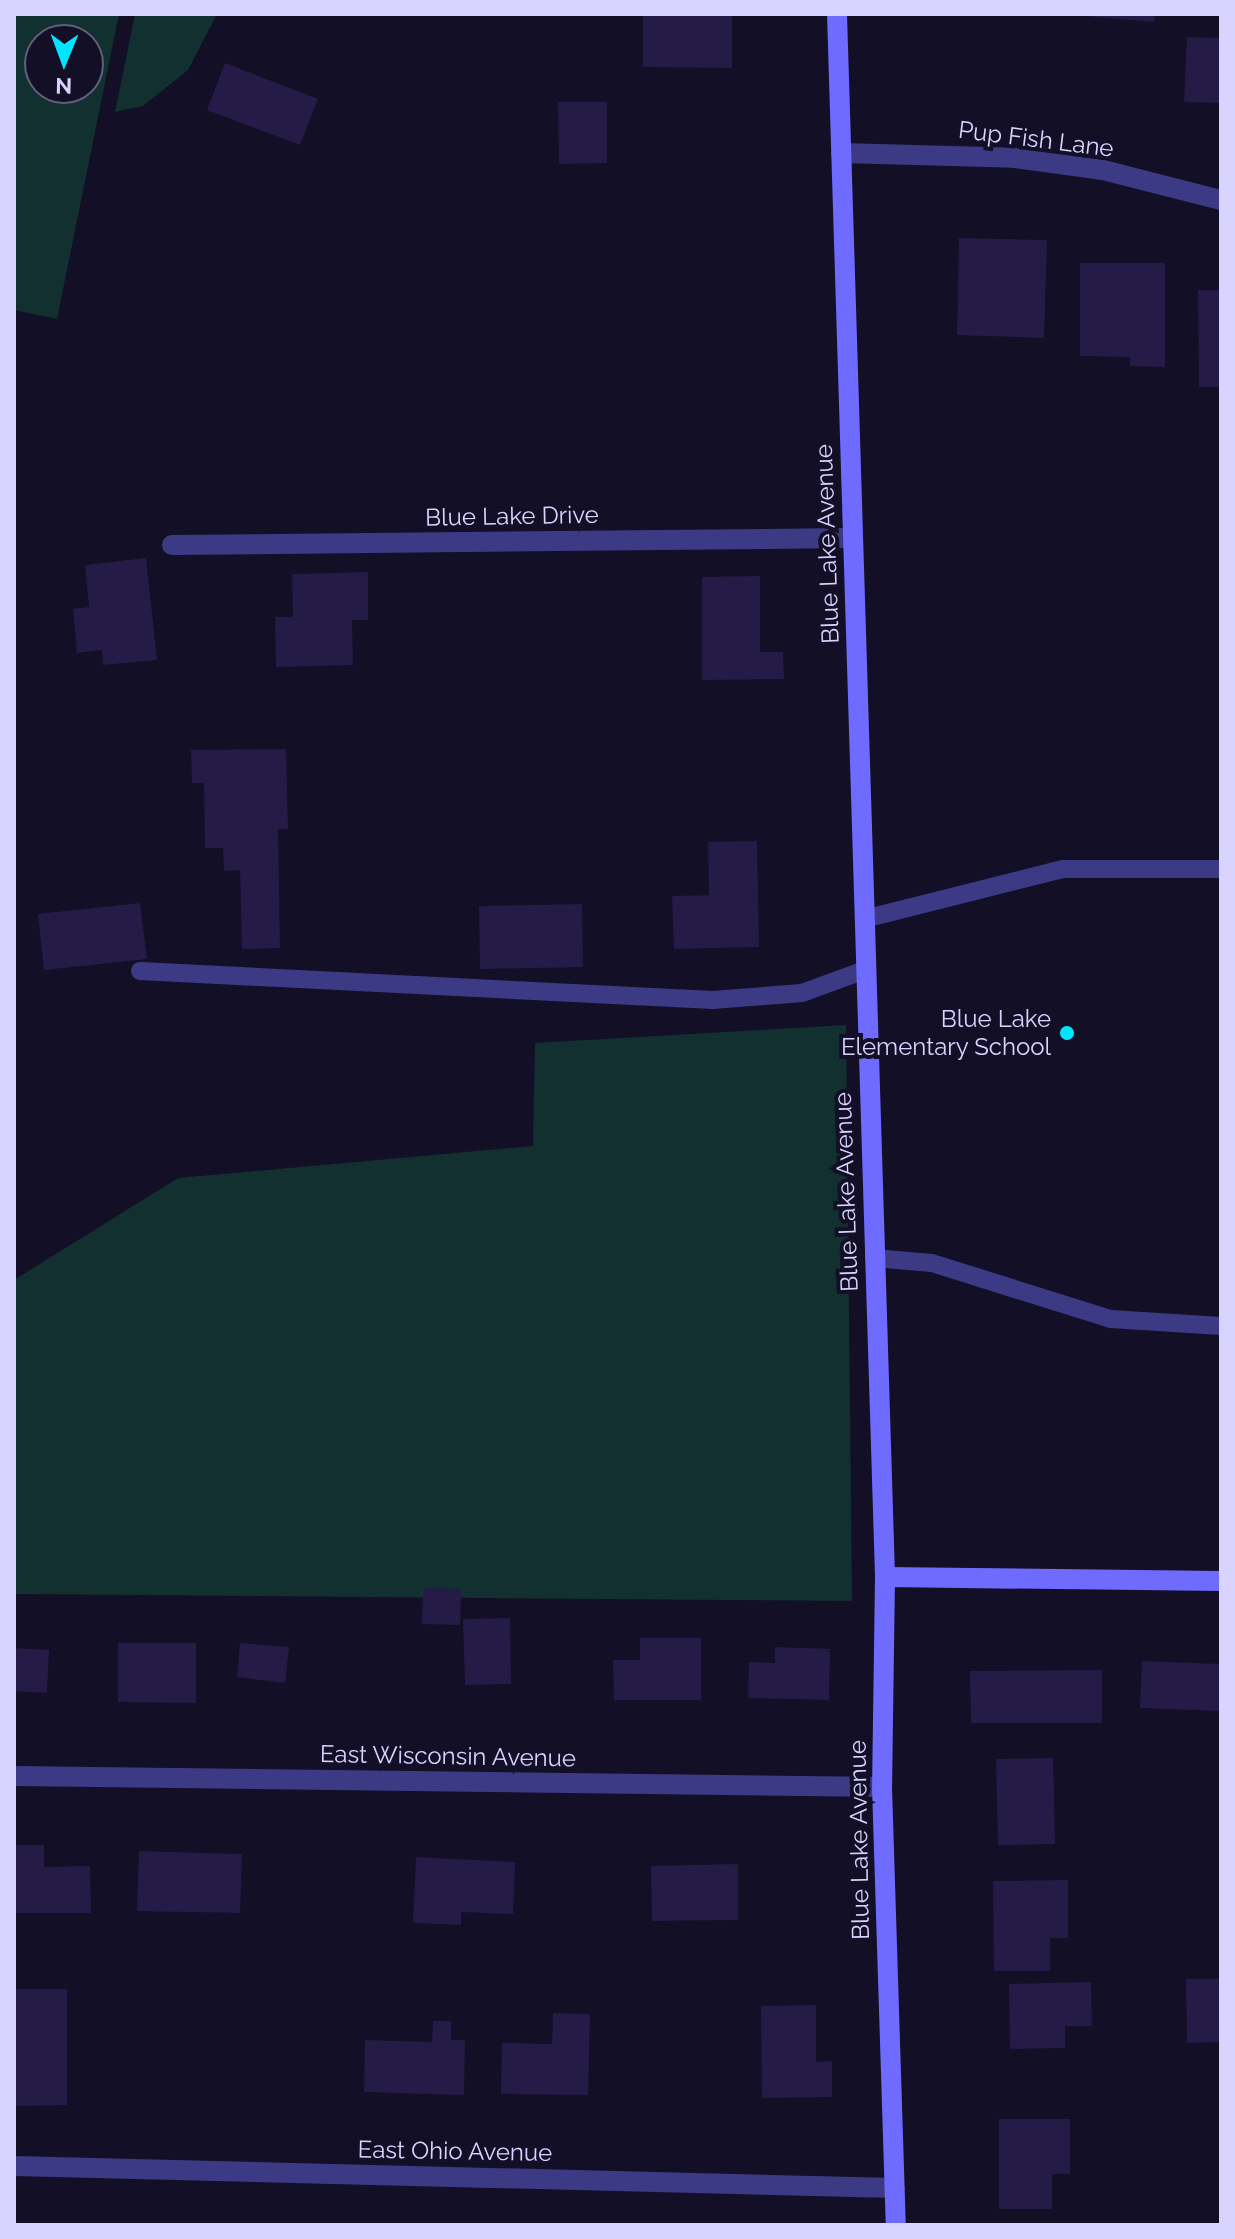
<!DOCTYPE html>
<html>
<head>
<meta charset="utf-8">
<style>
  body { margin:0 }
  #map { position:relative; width:1235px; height:2239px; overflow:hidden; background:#130f26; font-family:Raleway,sans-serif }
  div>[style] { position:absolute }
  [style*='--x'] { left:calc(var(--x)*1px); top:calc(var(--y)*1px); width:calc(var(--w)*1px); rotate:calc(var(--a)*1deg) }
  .green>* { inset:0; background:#12302f }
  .building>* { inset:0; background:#241b47 }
  .lane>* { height:18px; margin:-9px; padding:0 9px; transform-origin:9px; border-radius:9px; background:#3d3a85 }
  .street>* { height:20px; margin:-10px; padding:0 10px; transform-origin:10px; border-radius:10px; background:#3d3a85 }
  .secondary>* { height:20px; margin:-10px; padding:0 10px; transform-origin:10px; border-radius:10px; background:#6f6bff }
  .dots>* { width:22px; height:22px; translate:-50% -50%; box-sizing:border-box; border:4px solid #130f26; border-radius:50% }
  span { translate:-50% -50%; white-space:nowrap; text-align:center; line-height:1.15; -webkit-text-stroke:8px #130f26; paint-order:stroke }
  .street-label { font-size:24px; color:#d9d4ff }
  .poi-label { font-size:24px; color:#d9d4ff }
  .right { translate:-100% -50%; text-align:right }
  .frame { position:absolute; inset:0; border:16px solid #d9d4ff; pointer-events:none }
  .north { position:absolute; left:24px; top:24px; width:80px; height:80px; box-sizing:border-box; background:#130f26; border:2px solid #625e7d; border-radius:50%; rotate:181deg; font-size:22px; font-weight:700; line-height:32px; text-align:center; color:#d9d4ff }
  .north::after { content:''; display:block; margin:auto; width:28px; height:36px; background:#00e5ff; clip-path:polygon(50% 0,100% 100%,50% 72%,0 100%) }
</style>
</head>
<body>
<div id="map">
  <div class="green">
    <i style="clip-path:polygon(evenodd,14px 14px,119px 14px,57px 319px,14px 310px,14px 14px,40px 40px,88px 40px,88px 88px,40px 88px,40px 40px)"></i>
    <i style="clip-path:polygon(135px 14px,217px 14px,188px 70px,143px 106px,115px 112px)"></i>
    <i style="clip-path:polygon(846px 1025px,852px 1601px,14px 1594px,14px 1280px,178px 1178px,533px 1146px,535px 1043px)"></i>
  </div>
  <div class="building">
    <i style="clip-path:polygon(643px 14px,732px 14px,732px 68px,643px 67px)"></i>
    <i style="clip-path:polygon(1063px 14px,1155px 14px,1154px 22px)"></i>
    <i style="clip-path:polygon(1187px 37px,1221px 38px,1221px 103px,1184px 102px)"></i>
    <i style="clip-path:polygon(225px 63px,318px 99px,300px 145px,207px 110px)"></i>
    <i style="clip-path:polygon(558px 102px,607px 102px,607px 163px,559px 164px)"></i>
    <i style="clip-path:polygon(959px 238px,1047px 240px,1044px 338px,957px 335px)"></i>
    <i style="clip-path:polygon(1080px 263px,1165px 263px,1165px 367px,1130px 366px,1130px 357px,1080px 356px)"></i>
    <i style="clip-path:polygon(1198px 290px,1221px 290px,1221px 387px,1199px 387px)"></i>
    <i style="clip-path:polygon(146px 558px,157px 660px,103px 665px,102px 650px,77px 653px,73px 609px,89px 607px,85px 565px)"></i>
    <i style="clip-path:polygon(368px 572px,368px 620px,352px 620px,353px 665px,276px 667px,275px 617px,293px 617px,292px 574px)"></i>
    <i style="clip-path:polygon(760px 576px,760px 652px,783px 652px,784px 679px,702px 680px,702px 577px)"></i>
    <i style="clip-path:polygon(286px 749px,288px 829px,278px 829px,280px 948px,242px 949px,240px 870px,224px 871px,223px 848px,205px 848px,204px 783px,192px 783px,191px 750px)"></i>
    <i style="clip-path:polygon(757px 841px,759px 947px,674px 949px,672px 896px,709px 895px,708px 842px)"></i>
    <i style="clip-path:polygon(140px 903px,147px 959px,44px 970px,38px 914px)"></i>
    <i style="clip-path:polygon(582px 904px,583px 967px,480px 969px,479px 906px)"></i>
    <i style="clip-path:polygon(423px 1588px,461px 1589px,460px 1625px,422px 1624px)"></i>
    <i style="clip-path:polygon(510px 1618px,511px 1684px,465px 1685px,463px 1619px)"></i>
    <i style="clip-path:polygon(640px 1638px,701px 1638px,701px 1700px,614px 1700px,613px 1660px,640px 1660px)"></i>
    <i style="clip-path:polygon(118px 1643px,196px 1643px,196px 1703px,118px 1702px)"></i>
    <i style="clip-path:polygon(240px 1643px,289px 1647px,285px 1683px,237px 1677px)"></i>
    <i style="clip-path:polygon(775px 1647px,830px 1649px,829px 1700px,748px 1698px,749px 1662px,775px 1663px)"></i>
    <i style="clip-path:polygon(14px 1648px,49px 1650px,47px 1693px,14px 1691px)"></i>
    <i style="clip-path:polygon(1142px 1661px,1221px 1664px,1221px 1711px,1140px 1708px)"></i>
    <i style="clip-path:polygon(1102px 1670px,1102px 1723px,971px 1723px,970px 1671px)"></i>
    <i style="clip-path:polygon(1053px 1758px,1055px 1844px,998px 1845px,996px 1759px)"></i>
    <i style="clip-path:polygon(14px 1845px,44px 1845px,44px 1867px,90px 1866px,91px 1913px,14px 1913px)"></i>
    <i style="clip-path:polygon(139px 1851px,242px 1854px,240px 1913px,137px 1911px)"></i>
    <i style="clip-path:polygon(416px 1857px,515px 1862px,513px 1914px,461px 1912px,461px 1925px,413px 1923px)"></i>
    <i style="clip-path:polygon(738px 1864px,738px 1920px,652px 1921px,651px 1866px)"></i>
    <i style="clip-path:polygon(1068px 1880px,1068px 1938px,1050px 1938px,1050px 1971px,994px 1971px,993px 1881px)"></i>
    <i style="clip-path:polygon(1186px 1979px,1221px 1979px,1221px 2042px,1187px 2043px)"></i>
    <i style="clip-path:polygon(1091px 1982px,1092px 2026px,1065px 2026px,1065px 2048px,1010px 2049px,1009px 1984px)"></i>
    <i style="clip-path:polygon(14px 1989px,67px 1989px,67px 2105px,14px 2106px)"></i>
    <i style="clip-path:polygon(816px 2005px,816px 2062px,832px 2061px,832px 2097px,762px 2098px,761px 2006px)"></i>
    <i style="clip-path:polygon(553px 2013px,590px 2014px,588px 2095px,501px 2094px,502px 2043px,552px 2044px)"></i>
    <i style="clip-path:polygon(433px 2021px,451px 2021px,451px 2040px,465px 2040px,464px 2095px,364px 2092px,365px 2040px,432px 2042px)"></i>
    <i style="clip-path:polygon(999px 2119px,1070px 2119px,1070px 2174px,1052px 2174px,1052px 2209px,999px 2209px)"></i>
  </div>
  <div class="lane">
    <i style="--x:864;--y:919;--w:205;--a:-14.1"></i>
    <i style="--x:1063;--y:869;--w:158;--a:0"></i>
    <i style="--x:140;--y:971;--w:574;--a:2.9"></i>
    <i style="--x:713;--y:1000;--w:89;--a:-4.5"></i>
    <i style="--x:802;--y:993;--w:67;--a:-20.1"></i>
    <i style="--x:874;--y:1258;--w:58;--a:4.9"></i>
    <i style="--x:932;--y:1263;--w:188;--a:17.4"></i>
    <i style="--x:1111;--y:1319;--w:110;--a:3.6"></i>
  </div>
  <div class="street">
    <i style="--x:841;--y:153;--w:174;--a:1.6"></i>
    <i style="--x:1015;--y:158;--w:89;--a:7.8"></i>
    <i style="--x:1103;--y:170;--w:122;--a:14.3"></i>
    <i style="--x:172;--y:545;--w:681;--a:-0.59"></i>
    <i style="--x:14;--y:1776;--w:868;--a:0.73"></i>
    <i style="--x:14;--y:2166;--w:881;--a:1.43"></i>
  </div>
  <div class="secondary">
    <i style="--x:837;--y:14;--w:1564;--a:88.24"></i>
    <i style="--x:885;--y:1577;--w:210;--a:90.8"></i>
    <i style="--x:882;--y:1787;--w:438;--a:88.2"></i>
    <i style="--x:885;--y:1577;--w:336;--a:0.7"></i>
  </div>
  <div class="dots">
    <i style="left:1067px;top:1033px;background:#00e5ff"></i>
  </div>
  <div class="street-label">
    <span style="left:1036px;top:139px;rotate:7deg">Pup Fish Lane</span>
    <span style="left:512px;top:516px;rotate:-1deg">Blue Lake Drive</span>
    <span style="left:827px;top:544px;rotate:-92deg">Blue Lake Avenue</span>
    <span style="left:846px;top:1192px;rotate:-92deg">Blue Lake Avenue</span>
    <span style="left:448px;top:1756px;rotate:1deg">East Wisconsin Avenue</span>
    <span style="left:859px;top:1840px;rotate:-91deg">Blue Lake Avenue</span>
    <span style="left:455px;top:2151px;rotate:1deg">East Ohio Avenue</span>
  </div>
  <div class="poi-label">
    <span class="right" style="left:1051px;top:1033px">Blue Lake<br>Elementary School</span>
  </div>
  <div class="frame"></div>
  <div class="north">N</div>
</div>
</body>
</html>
